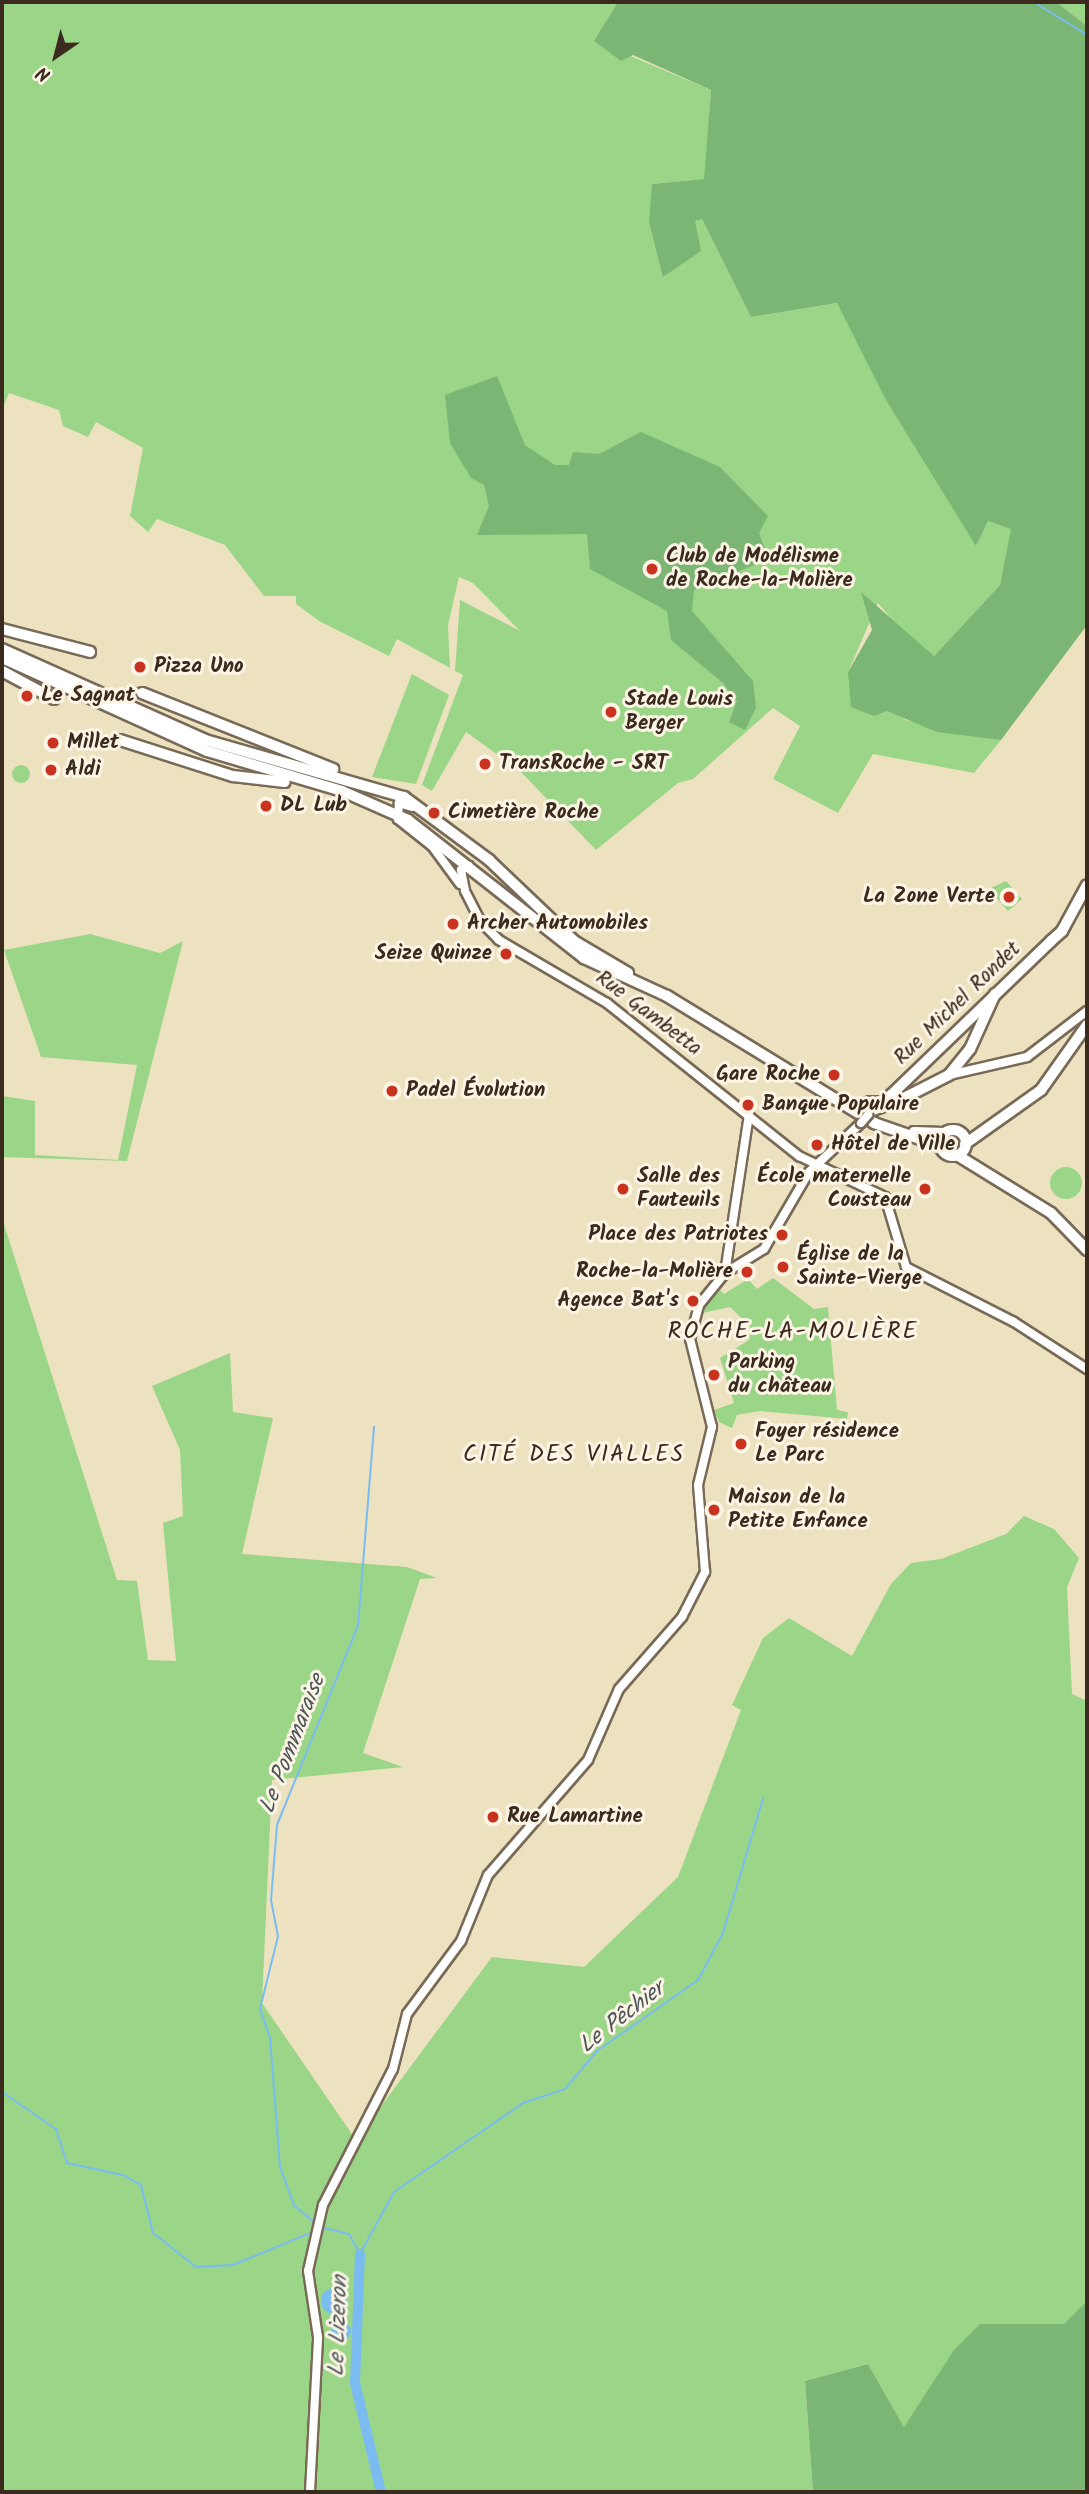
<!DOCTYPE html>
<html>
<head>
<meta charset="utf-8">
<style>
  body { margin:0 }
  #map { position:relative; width:1089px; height:2494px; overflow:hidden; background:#ece2c0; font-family:Kalam,sans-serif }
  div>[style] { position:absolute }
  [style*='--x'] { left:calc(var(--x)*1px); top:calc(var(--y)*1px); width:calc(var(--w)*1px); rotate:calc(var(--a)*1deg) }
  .green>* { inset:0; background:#9bd588 }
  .round { border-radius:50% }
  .forest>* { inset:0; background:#7cb674 }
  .water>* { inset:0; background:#7abcf0 }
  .stream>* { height:2px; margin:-1px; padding:0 1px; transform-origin:1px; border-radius:1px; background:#7abcf0 }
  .river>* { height:10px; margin:-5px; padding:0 5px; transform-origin:5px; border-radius:5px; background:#7abcf0 }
  .roads { filter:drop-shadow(2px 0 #796a57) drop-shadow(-2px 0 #796a57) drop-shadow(0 2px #796a57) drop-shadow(0 -2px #796a57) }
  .minor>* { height:8px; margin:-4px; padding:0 4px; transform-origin:4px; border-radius:4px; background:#fff }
  .major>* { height:10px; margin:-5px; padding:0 5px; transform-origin:5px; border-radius:5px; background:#fff }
  .major>.ring { margin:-5px; padding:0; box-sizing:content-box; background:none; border:10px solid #fff; border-radius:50% }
  .bridges { filter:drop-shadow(2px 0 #796a57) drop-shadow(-2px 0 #796a57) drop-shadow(0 2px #796a57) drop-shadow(0 -2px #796a57) }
  .minor-bridge>* { height:8px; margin:-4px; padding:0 4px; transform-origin:4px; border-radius:4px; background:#fff }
  .dots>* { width:19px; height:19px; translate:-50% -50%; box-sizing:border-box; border:4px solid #fcf5e5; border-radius:50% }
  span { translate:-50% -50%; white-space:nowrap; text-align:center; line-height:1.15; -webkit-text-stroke:6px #fcf5e5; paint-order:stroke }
  .poi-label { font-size:21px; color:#3b2a1e; font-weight:700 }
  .left { translate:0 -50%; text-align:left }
  .right { translate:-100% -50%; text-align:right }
  .street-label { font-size:21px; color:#3b2a1e }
  .neighbourhood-label { font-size:23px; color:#3b2a1e; letter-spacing:2px }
  .water-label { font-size:23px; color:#4e565d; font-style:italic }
  .quarter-label { font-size:24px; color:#3b2a1e; letter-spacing:2px }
  .frame { position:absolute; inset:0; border:4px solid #3b2a1e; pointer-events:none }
  .north { position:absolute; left:21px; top:21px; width:70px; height:70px; -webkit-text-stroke:5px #fcf5e5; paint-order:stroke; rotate:215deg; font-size:19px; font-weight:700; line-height:28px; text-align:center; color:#3b2a1e }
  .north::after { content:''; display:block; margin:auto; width:24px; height:32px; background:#3b2a1e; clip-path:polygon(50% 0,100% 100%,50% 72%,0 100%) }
</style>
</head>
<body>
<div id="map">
  <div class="green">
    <i style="clip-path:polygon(2px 2px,618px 2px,595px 41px,711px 90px,705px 179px,652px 184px,654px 212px,702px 219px,751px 317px,837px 303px,976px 545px,988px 521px,1012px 529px,1000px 585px,934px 656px,915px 646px,878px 603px,848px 672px,906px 720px,1001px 740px,974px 773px,873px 754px,838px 813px,773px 779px,800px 726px,773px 708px,693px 779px,678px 783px,596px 850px,520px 771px,466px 732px,432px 791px,422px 785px,463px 675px,455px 671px,460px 600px,520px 631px,473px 583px,459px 577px,448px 625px,450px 668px,397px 639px,389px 656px,319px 621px,296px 604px,296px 596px,264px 596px,225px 545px,157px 519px,148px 532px,130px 516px,143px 448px,96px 422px,88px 437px,63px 426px,59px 410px,9px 393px,2px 410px)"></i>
    <i style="clip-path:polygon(1056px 2px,1087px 2px,1087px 26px)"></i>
    <i style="clip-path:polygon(412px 674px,449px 695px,416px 784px,372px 777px)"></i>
    <i class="round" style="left:12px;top:765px;width:18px;height:18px"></i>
    <i style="clip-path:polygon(1006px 881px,1022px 899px,1008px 911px,989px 889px)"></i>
    <i style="clip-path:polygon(90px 934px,160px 953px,183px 941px,127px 1161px,2px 1157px,2px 1096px,35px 1101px,35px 1155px,118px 1160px,137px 1065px,41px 1057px,4px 950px)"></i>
    <i class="round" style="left:1050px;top:1167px;width:32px;height:32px"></i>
    <i style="clip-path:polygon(2px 1218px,117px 1580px,137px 1581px,148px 1660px,176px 1661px,163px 1523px,183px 1516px,180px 1450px,152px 1386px,230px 1353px,233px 1412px,273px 1418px,242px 1554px,407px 1567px,437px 1578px,420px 1579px,363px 1753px,403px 1767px,272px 1780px,262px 2003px,356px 2140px,492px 1957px,584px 1967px,678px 1877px,741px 1710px,732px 1705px,763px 1638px,789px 1618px,852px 1656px,891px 1584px,911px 1563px,941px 1559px,1006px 1534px,1024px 1516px,1054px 1529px,1079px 1558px,1067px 1587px,1072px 1694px,1087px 1701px,1087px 2301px,1072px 2322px,919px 2407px,904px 2427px,868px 2364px,805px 2381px,813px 2492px,2px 2492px)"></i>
    <i style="clip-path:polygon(773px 1278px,814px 1309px,828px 1307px,837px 1410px,848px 1412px,847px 1419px,760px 1411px,737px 1415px,732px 1428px,719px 1422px,714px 1410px,734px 1403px,720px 1358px,749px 1340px,750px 1326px,730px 1307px,698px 1314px,720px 1290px,724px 1294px,748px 1279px,757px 1289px)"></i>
  </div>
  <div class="forest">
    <i style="clip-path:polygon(618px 2px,1056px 2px,1087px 26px,1087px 625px,1001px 740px,937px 732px,887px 711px,874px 716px,851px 707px,848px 672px,872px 630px,861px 592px,934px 656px,1000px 585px,1011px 529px,988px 521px,976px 546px,886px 400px,837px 303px,751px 317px,702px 219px,695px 221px,701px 251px,663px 277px,649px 222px,652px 184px,704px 179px,711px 90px,633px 55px,621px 61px,594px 41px)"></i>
    <i style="clip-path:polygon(497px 376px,525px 445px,555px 465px,569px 465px,573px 452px,599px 454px,641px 432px,720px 467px,768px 516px,759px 533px,769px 559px,694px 590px,692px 611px,753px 681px,756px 708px,745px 730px,729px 722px,737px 701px,723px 683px,671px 640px,667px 611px,590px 569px,587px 534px,477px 535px,489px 506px,484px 485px,471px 478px,450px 443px,445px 395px)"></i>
    <i style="clip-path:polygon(1087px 2301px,1087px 2492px,813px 2492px,805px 2381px,868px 2364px,904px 2427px,954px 2350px,980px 2324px,1064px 2324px)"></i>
  </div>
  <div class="water">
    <i class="round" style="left:321px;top:2288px;width:26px;height:26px"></i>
    <i class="round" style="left:331px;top:2321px;width:20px;height:20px"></i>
  </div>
  <div class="stream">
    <i style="--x:1034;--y:2;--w:62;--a:31.9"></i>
    <i style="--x:2;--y:2092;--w:65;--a:34.4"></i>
    <i style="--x:56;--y:2129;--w:36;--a:72"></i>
    <i style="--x:67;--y:2163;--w:57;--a:12.1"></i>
    <i style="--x:123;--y:2175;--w:21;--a:29"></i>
    <i style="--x:141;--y:2185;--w:49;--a:76"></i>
    <i style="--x:153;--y:2233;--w:55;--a:38.3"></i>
    <i style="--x:196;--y:2267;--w:37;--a:-3"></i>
    <i style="--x:233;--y:2265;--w:83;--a:-22.6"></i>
    <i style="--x:314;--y:2222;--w:26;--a:-140"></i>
    <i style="--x:294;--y:2205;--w:40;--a:-110.2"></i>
    <i style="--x:280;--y:2167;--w:129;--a:-94.4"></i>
    <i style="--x:270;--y:2038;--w:31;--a:-109"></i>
    <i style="--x:260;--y:2009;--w:75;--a:-76.1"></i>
    <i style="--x:278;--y:1936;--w:37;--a:-101"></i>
    <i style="--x:271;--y:1900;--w:75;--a:-85.4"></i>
    <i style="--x:277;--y:1825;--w:215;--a:-67.9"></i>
    <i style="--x:358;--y:1626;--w:200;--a:-85.4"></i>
    <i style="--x:322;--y:2227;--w:28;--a:15"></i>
    <i style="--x:349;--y:2234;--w:23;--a:61"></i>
    <i style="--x:361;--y:2252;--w:68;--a:-61.2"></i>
    <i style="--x:394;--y:2192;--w:157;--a:-34.6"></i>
    <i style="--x:523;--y:2103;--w:44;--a:-18.4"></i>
    <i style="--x:565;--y:2089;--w:50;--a:-49.9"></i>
    <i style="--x:597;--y:2051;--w:123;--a:-35.1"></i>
    <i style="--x:698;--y:1980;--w:53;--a:-62"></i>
    <i style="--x:723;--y:1933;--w:140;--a:-73.4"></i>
  </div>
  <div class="river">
    <i style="--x:360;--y:2254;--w:129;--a:92.2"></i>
    <i style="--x:355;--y:2383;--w:112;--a:76.6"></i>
  </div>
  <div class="roads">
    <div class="minor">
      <i style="--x:412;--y:807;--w:14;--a:-163"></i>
      <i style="--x:399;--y:803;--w:16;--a:94"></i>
      <i style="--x:398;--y:819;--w:43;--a:38.5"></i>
      <i style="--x:432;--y:846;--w:47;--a:53.6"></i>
      <i style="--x:469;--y:866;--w:9;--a:153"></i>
      <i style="--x:461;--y:870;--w:21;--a:79"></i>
      <i style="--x:465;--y:891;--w:35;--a:63"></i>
      <i style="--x:481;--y:922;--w:25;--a:45"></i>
      <i style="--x:499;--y:940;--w:125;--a:30.3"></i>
      <i style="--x:607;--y:1003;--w:246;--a:38.6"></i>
      <i style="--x:799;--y:1156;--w:95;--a:25.5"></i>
      <i style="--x:885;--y:1197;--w:73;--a:73.3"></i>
      <i style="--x:906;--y:1267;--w:121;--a:27"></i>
      <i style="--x:1014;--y:1322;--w:87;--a:32.8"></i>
      <i style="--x:949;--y:1075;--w:80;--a:-13"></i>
      <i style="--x:1027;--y:1057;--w:76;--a:-37.5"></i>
      <i style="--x:725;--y:1273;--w:160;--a:-81.4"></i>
      <i style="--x:310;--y:2492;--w:155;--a:-87"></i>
      <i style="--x:318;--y:2337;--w:67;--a:-98.6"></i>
      <i style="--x:308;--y:2271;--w:68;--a:-77.2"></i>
      <i style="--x:323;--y:2205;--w:153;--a:-62.8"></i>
      <i style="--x:393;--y:2069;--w:57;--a:-75.7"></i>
      <i style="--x:407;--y:2014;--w:91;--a:-53.5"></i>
      <i style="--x:461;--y:1941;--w:71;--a:-67.8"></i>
      <i style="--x:488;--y:1875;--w:152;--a:-49"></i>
      <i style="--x:588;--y:1760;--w:77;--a:-66.4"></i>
      <i style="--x:619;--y:1689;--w:96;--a:-48.8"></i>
      <i style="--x:682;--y:1617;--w:51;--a:-62.9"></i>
      <i style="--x:705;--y:1572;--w:87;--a:-94.6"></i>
      <i style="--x:698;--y:1485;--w:60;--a:-76.4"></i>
      <i style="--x:712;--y:1427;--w:91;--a:-104"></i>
      <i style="--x:690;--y:1339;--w:35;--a:-75"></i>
      <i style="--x:699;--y:1305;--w:41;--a:-50.9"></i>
      <i style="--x:725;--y:1273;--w:46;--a:-31.6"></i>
      <i style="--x:764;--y:1249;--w:89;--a:-59.7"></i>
      <i style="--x:809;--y:1172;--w:71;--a:-43.3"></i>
    </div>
    <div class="major">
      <i style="--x:2;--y:629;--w:91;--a:14.6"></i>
      <i style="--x:2;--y:649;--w:222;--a:24.1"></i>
      <i style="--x:205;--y:740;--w:207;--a:16"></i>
      <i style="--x:404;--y:797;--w:106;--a:36.5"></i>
      <i style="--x:489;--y:860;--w:117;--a:43.6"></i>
      <i style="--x:574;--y:941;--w:63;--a:30.7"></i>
      <i style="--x:2;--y:658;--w:225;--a:24.4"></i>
      <i style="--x:207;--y:751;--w:141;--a:16.5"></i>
      <i style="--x:342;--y:791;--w:72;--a:23.7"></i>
      <i style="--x:408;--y:820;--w:224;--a:38.1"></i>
      <i style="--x:584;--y:958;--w:91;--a:24.6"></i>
      <i style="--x:667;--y:996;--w:243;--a:31.5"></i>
      <i style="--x:874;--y:1123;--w:70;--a:19.2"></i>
      <i style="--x:2;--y:671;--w:59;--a:28.3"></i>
      <i style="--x:142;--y:693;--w:206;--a:21.7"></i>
      <i style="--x:120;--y:740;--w:119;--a:17.7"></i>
      <i style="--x:233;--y:776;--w:52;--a:6.6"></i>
      <i style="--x:995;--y:994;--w:60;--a:114.4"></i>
      <i style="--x:970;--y:1049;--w:33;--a:129"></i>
      <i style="--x:949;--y:1075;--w:59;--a:153"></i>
      <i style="--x:896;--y:1102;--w:20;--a:180"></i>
      <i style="--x:876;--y:1102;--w:2;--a:153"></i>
      <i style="--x:874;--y:1103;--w:4;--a:-166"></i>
      <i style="--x:870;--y:1102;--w:2;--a:153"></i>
      <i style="--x:868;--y:1103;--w:9;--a:96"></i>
      <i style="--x:867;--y:1112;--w:18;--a:-19"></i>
      <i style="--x:884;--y:1106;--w:4;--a:-63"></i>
      <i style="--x:886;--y:1102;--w:9;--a:-54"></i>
      <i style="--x:891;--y:1095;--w:222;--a:-43.9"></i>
      <i style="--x:1051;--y:941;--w:15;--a:-42"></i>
      <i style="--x:1062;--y:931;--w:52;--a:-61.5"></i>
      <i class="ring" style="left:940px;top:1130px;width:16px;height:16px"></i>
      <i style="--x:914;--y:1132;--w:30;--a:2"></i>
      <i style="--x:965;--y:1144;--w:93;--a:-35.4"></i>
      <i style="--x:1041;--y:1090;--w:80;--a:-54.7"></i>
      <i style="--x:957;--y:1155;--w:110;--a:31.7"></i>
      <i style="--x:1051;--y:1213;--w:52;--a:45.8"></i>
    </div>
  </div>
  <div class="bridges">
    <div class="minor-bridge">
      <i style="--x:861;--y:1123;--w:11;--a:-49"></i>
    </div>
  </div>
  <div class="dots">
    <i style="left:652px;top:569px;background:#c8321e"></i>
    <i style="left:140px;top:667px;background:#c8321e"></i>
    <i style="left:27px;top:696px;background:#c8321e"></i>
    <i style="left:611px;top:712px;background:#c8321e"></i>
    <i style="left:53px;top:743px;background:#c8321e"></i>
    <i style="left:485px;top:764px;background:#c8321e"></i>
    <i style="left:51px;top:770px;background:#c8321e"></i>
    <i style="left:266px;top:806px;background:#c8321e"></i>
    <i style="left:434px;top:813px;background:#c8321e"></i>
    <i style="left:1009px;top:897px;background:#c8321e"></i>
    <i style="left:453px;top:924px;background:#c8321e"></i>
    <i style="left:506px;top:954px;background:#c8321e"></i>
    <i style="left:834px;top:1075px;background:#c8321e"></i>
    <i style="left:392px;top:1091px;background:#c8321e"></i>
    <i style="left:748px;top:1105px;background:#c8321e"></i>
    <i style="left:817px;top:1145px;background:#c8321e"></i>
    <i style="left:623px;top:1189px;background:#c8321e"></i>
    <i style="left:925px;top:1189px;background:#c8321e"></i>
    <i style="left:782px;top:1235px;background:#c8321e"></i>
    <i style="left:783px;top:1267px;background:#c8321e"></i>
    <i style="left:747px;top:1272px;background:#c8321e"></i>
    <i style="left:693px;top:1301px;background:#c8321e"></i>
    <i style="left:714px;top:1375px;background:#c8321e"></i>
    <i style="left:741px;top:1444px;background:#c8321e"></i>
    <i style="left:714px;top:1510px;background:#c8321e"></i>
    <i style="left:493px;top:1817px;background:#c8321e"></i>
  </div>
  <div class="poi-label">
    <span class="left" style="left:666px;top:569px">Club de Modélisme<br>de Roche-la-Molière</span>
    <span class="left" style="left:154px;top:667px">Pizza Uno</span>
    <span class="left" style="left:41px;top:696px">Le Sagnat</span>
    <span class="left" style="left:625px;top:712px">Stade Louis<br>Berger</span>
    <span class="left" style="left:67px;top:743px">Millet</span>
    <span class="left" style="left:499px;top:764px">TransRoche - SRT</span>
    <span class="left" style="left:65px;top:770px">Aldi</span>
    <span class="left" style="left:280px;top:806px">DL Lub</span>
    <span class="left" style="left:448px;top:813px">Cimetière Roche</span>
    <span class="right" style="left:995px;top:897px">La Zone Verte</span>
    <span class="left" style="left:467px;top:924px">Archer Automobiles</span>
    <span class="right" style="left:492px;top:954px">Seize Quinze</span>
    <span class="right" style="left:820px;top:1075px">Gare Roche</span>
    <span class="left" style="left:406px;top:1091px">Padel Évolution</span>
    <span class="left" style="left:762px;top:1105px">Banque Populaire</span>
    <span class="left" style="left:831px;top:1145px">Hôtel de Ville</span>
    <span class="left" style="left:637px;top:1189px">Salle des<br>Fauteuils</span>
    <span class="right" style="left:911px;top:1189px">École maternelle<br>Cousteau</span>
    <span class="right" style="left:768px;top:1235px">Place des Patriotes</span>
    <span class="left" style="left:797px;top:1267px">Église de la<br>Sainte-Vierge</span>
    <span class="right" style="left:733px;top:1272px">Roche-la-Molière</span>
    <span class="right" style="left:679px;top:1301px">Agence Bat's</span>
    <span class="left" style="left:728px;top:1375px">Parking<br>du château</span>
    <span class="left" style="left:755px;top:1444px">Foyer résidence<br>Le Parc</span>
    <span class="left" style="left:728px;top:1510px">Maison de la<br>Petite Enfance</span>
    <span class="left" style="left:507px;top:1817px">Rue Lamartine</span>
  </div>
  <div class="street-label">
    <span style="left:958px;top:1004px;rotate:-44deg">Rue Michel Rondet</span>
    <span style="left:648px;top:1014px;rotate:37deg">Rue Gambetta</span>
  </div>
  <div class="neighbourhood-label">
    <span style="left:574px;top:1455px">CITÉ DES VIALLES</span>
  </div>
  <div class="water-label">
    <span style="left:293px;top:1744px;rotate:-69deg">Le Pommaraise</span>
    <span style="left:622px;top:2018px;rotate:-38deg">Le Pêchier</span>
    <span style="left:339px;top:2326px;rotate:-88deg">Le Lizeron</span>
  </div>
  <div class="quarter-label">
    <span style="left:793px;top:1332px">ROCHE-LA-MOLIÈRE</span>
  </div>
  <div class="frame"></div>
  <div class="north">N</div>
</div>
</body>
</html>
